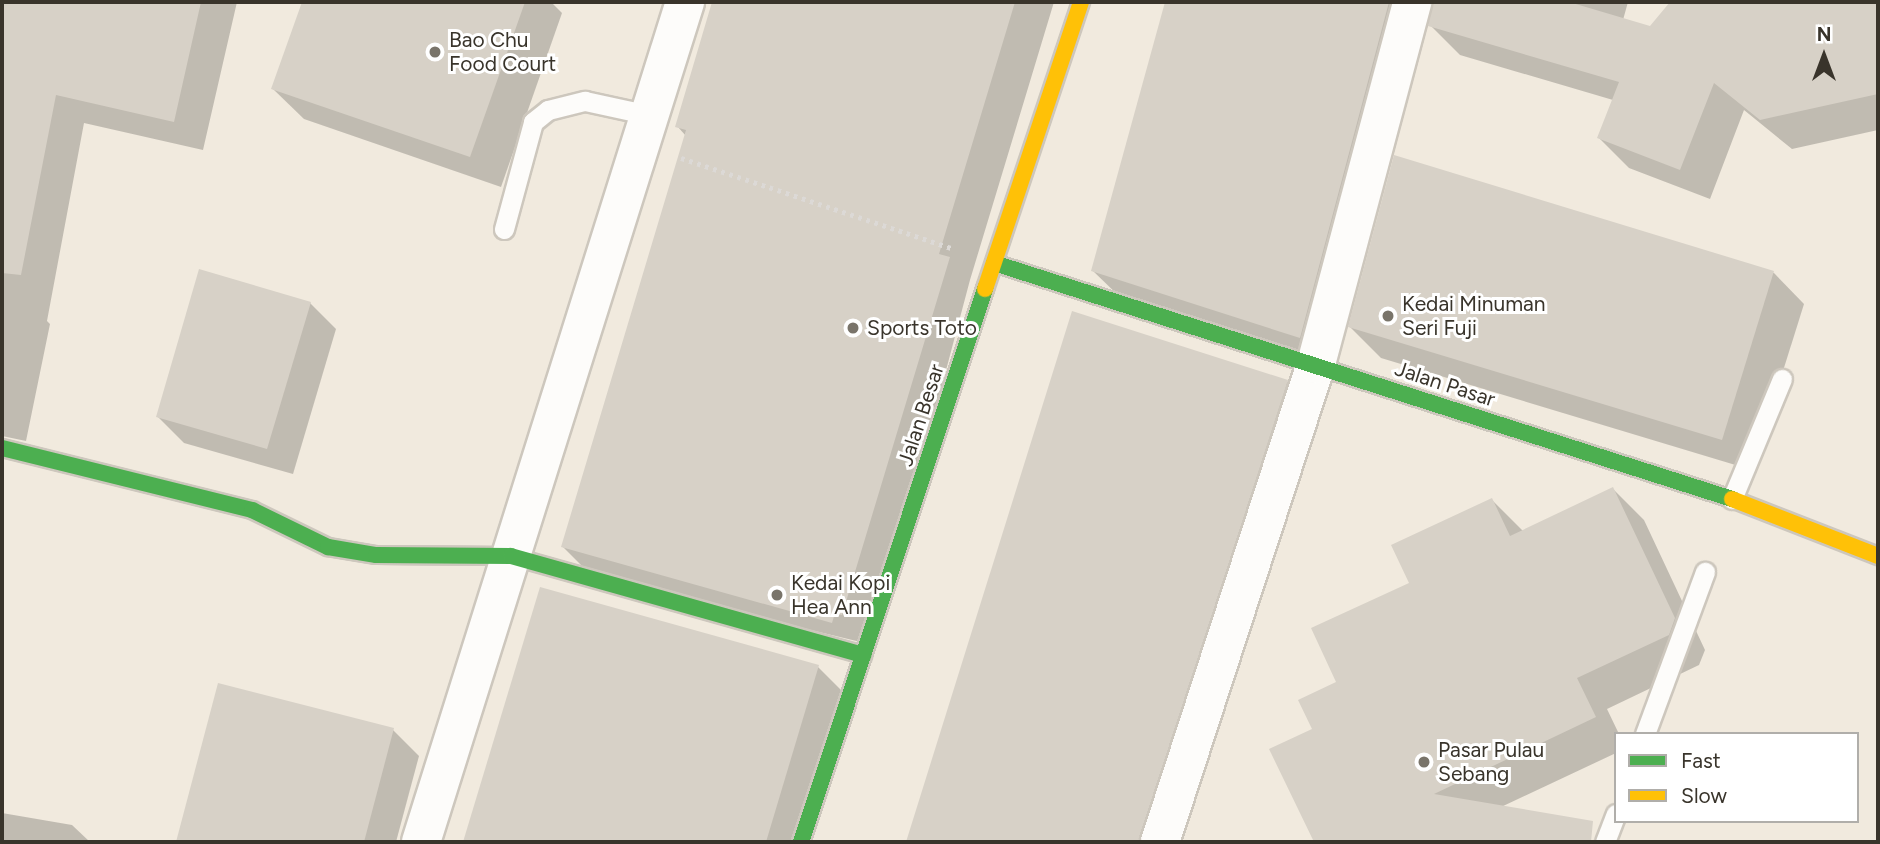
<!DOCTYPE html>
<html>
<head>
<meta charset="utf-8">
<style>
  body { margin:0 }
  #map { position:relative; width:1880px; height:844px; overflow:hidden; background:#f1eade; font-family:Figtree,sans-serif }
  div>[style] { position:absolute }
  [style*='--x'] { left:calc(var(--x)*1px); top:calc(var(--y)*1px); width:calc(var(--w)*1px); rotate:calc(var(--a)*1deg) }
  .shadow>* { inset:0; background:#0003 }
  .building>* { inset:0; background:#d7d1c7 }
  .path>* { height:4.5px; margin-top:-2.25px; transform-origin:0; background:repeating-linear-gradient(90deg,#dcd9d6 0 3.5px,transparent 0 8.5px) }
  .roads { filter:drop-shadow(2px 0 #cdc7bd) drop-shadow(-2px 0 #cdc7bd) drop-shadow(0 2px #cdc7bd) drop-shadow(0 -2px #cdc7bd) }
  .lane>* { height:19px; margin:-9.5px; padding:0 9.5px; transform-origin:9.5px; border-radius:9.5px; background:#fdfcfa }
  .street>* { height:38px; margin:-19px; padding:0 19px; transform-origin:19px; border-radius:19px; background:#fdfcfa }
  .fast>* { height:16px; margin:-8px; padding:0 8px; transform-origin:8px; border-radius:8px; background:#4caf50 }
  .slow>* { height:16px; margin:-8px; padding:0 8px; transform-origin:8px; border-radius:8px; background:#ffc107 }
  .dots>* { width:19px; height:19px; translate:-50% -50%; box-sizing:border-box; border:4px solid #fff; border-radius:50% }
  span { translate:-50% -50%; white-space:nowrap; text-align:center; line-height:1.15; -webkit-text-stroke:6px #fff; paint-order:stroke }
  .poi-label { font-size:21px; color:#39342b }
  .left { translate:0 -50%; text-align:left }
  .street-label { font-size:21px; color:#39342b }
  .frame { position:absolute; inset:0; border:4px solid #39342b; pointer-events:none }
  .legend { position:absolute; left:1614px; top:732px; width:245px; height:91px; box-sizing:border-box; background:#fff; border:2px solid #b0aeaa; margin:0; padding:9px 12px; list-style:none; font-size:21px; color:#39342b }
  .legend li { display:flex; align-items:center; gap:14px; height:35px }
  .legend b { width:35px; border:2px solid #b0aeaa }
  .north { position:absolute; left:1789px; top:21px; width:70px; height:70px; -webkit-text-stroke:5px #fff; paint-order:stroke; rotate:0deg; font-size:19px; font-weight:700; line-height:28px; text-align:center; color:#39342b }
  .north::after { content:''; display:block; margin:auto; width:24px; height:32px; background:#39342b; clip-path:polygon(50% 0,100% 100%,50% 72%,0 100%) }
</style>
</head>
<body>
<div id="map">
  <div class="shadow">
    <i style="clip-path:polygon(2px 2px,237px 2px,203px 150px,84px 123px,47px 321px,50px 324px,26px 441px,2px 436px)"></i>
    <i style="clip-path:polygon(303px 2px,551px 2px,562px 13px,501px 187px,304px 119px,273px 89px)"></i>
    <i style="clip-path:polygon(714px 2px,1054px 2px,970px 280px,873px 645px,594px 578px,563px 547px,686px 136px,677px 126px)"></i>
    <i style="clip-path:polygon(1167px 2px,1628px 2px,1623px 20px,1650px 29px,1673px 2px,1878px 2px,1878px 130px,1792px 149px,1744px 110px,1710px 199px,1629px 168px,1599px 138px,1613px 100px,1460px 55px,1430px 25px,1432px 12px,1426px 17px,1330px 367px,1123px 300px,1093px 271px)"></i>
    <i style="clip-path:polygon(1395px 158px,1774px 273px,1804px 304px,1752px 470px,1381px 358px,1350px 327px)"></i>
    <i style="clip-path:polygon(310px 303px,336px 329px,293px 474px,184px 443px,158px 417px)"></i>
    <i style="clip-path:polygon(1073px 313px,1287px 381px,1318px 412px,1177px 842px,908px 842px)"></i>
    <i style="clip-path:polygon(1613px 489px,1644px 520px,1705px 650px,1699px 665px,1607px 709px,1619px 734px,1616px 734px,1616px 753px,1501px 807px,1566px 818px,1590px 842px,1316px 842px,1272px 750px,1314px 730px,1338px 683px,1411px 584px,1492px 500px,1523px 531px)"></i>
    <i style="clip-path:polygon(542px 589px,818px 667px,849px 698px,805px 842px,465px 842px)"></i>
    <i style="clip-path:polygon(220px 685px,393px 730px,419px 756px,396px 842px,178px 842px)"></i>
    <i style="clip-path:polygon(2px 813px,72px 825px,90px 842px,2px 842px)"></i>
  </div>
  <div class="building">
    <i style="clip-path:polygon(2px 2px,201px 2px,174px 122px,56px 95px,21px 275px,2px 273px)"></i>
    <i style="clip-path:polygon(302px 2px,525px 2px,470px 157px,271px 89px)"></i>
    <i style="clip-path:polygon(712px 2px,1015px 2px,939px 254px,950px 257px,842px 615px,835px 613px,832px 623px,561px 547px,686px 130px,675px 127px)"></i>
    <i style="clip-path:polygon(1165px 2px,1389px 2px,1300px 338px,1091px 271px)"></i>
    <i style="clip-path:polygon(1433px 2px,1569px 2px,1650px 26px,1670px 2px,1878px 2px,1878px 94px,1760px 120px,1714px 83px,1680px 170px,1597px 138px,1619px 82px,1428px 26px)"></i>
    <i style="clip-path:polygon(1394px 155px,1774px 271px,1722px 440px,1348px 327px)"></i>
    <i style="clip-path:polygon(199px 269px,311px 302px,267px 449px,156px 417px)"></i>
    <i style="clip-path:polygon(1072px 311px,1288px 380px,1139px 842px,906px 842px)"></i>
    <i style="clip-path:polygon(1613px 487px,1675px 618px,1669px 635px,1577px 678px,1596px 717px,1434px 794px,1593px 821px,1591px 842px,1314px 842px,1269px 749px,1312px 729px,1298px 700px,1336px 682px,1311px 628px,1409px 583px,1391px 545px,1492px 498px,1510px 536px)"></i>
    <i style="clip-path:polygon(540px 587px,819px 665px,766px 842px,463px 842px)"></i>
    <i style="clip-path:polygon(218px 683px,394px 728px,364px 842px,176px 842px)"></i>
  </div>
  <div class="path">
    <i style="--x:681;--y:158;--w:286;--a:18.4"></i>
  </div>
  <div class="roads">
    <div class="lane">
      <i style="--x:504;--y:229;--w:111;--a:-74.8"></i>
      <i style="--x:533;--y:122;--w:19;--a:-39"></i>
      <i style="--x:548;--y:110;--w:38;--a:-14"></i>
      <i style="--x:585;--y:101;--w:66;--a:12.2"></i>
      <i style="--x:1732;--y:499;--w:130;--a:-67.4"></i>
      <i style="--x:1645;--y:734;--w:173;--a:-69.7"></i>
      <i style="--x:1605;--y:842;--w:30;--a:-69"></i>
    </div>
    <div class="street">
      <i style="--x:421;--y:842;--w:881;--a:-72.55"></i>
      <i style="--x:1160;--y:842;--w:503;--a:-71.93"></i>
      <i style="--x:1316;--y:364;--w:375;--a:-75.1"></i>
    </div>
    <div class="fast">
      <i style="--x:994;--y:263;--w:775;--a:17.73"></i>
      <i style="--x:2;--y:448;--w:258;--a:13.9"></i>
      <i style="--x:252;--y:510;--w:85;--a:26"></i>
      <i style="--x:328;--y:547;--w:49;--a:9.5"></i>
      <i style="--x:376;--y:555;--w:135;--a:0.4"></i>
      <i style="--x:511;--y:556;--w:366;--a:15.7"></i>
      <i style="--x:801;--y:842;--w:583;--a:-71.6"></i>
    </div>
    <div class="slow">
      <i style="--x:985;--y:289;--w:303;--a:-71.5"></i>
      <i style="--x:1732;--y:499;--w:157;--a:21.3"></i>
    </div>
  </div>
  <div class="dots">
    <i style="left:435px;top:52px;background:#79746a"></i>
    <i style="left:1388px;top:316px;background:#79746a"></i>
    <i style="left:853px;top:328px;background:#79746a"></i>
    <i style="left:777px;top:595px;background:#79746a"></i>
    <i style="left:1424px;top:762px;background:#79746a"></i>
  </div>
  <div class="poi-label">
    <span class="left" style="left:449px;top:52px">Bao Chu<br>Food Court</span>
    <span class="left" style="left:1402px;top:316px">Kedai Minuman<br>Seri Fuji</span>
    <span class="left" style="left:867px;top:328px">Sports Toto</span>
    <span class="left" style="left:791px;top:595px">Kedai Kopi<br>Hea Ann</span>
    <span class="left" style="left:1438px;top:762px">Pasar Pulau<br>Sebang</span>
  </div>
  <div class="street-label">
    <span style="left:1445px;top:384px;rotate:18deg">Jalan Pasar</span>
    <span style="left:921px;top:415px;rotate:-72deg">Jalan Besar</span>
  </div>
  <div class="frame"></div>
  <ul class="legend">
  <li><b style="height:9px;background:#4caf50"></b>Fast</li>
  <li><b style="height:9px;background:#ffc107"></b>Slow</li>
  </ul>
  <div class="north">N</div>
</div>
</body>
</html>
